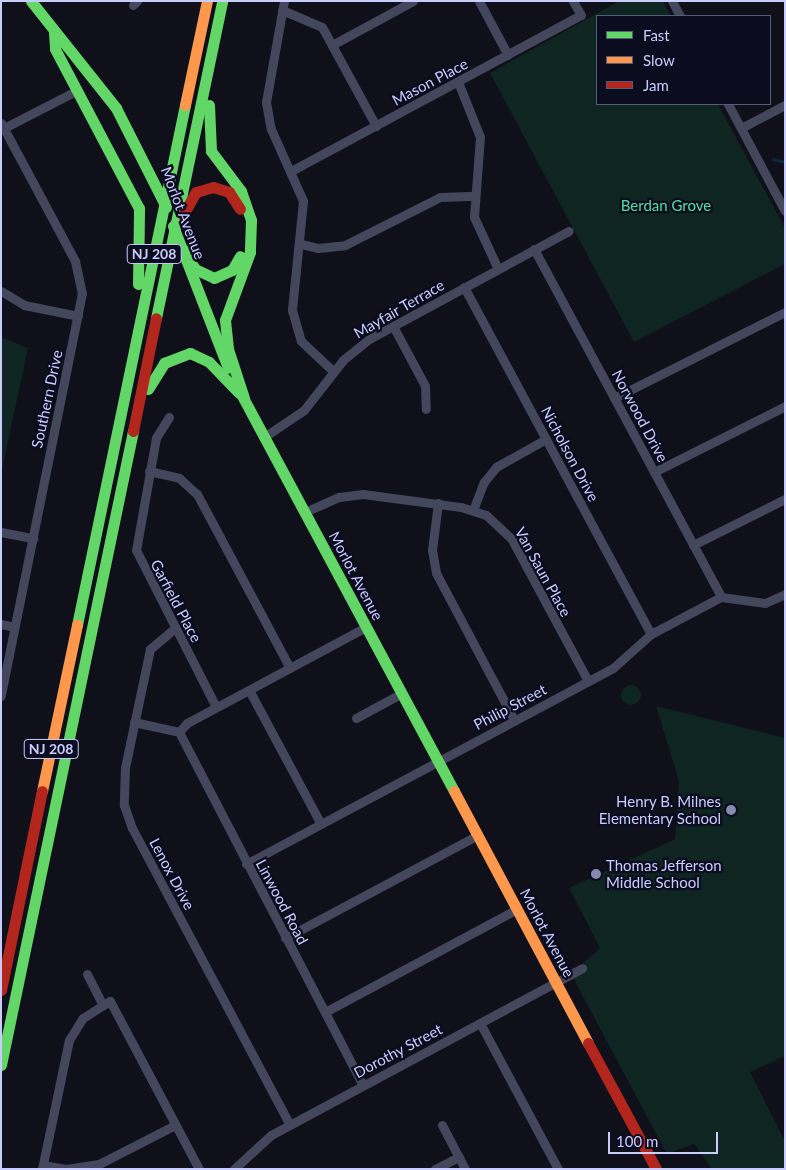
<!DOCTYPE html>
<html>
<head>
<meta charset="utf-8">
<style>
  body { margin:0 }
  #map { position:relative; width:786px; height:1170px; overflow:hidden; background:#0f101a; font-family:Lato,sans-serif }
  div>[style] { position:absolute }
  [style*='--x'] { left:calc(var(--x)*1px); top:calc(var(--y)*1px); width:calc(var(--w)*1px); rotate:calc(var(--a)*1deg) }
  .green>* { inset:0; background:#0e2521 }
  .round { border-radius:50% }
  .stream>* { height:2.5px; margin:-1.25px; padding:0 1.25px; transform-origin:1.25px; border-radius:1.25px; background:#0b283e }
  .street>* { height:9px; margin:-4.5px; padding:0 4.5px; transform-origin:4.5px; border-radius:4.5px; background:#44475b }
  .fast>* { height:11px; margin:-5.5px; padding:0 5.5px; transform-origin:5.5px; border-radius:5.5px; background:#63d668 }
  .slow>* { height:11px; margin:-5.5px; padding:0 5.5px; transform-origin:5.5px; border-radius:5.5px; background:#ff974d }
  .jam>* { height:11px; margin:-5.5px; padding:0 5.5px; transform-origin:5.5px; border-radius:5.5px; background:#b3261e }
  .dots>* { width:14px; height:14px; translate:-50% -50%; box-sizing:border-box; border:2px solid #0b0c1e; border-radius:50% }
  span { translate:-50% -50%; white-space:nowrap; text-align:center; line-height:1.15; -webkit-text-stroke:4.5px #0b0c1e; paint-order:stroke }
  .shield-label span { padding:1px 4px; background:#0b0c1e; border:1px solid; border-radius:4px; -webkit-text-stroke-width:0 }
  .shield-label { font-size:14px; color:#c8ccff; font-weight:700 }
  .street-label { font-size:15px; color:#c8ccff }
  .park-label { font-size:15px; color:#53e0a4 }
  .poi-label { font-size:15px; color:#c8ccff }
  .right { translate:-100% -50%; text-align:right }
  .left { translate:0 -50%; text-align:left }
  .frame { position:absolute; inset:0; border:2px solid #c8ccff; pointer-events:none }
  .legend { position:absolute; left:596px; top:15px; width:175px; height:90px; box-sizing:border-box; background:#0b0c1e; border:1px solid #575978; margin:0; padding:6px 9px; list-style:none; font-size:15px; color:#c8ccff }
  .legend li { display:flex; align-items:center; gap:10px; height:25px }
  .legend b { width:25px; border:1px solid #575978 }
  .scale { position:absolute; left:608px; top:1132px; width:110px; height:22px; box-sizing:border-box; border:2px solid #c8ccff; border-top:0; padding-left:6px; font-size:15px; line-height:18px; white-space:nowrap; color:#c8ccff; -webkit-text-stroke:4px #0b0c1e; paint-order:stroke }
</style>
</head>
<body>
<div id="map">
  <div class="green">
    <i style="clip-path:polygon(619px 1px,663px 1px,671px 16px,597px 16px,597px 104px,718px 104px,785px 228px,785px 264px,634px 342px,490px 73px)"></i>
    <i style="clip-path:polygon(1px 337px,28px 348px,1px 474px)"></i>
    <i class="round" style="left:621px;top:685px;width:20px;height:20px"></i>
    <i style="clip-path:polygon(656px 706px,785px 738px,785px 1056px,750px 1072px,785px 1141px,785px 1169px,712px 1169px,694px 1144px,667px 1154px,571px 974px,600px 948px,569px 888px,675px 839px,679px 781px)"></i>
  </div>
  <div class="stream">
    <i style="--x:773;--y:159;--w:12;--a:14"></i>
  </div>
  <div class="street">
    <i style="--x:284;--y:1;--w:103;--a:100.1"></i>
    <i style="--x:266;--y:102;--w:27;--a:80"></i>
    <i style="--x:271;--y:129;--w:79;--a:66"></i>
    <i style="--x:303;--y:201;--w:110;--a:95.8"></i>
    <i style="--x:292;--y:310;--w:32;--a:74"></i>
    <i style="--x:301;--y:341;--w:44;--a:43.2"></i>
    <i style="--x:479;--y:1;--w:61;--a:61.8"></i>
    <i style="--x:672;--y:1;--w:17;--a:62"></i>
    <i style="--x:133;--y:5;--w:6;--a:-45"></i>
    <i style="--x:282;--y:10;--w:43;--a:23"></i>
    <i style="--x:322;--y:27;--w:113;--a:61.4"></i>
    <i style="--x:332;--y:45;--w:92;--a:-28.5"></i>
    <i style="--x:458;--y:82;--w:59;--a:68.2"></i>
    <i style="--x:480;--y:137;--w:80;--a:94.3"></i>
    <i style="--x:474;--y:217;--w:57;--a:65.2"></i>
    <i style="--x:728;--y:104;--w:121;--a:62"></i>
    <i style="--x:1;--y:123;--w:157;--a:61.8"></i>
    <i style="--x:75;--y:261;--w:33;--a:78"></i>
    <i style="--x:82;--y:293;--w:411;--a:101.4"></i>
    <i style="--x:4;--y:128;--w:83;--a:-27.2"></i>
    <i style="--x:741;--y:128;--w:50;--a:-27.6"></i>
    <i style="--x:291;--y:171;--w:329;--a:-28.3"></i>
    <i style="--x:581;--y:15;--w:16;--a:-120"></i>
    <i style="--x:301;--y:244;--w:17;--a:13"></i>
    <i style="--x:318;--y:248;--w:27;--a:-6"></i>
    <i style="--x:345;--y:245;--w:106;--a:-26.8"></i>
    <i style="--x:440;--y:197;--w:35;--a:-2"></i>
    <i style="--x:534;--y:249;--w:395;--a:61.7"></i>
    <i style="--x:464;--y:287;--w:394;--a:61.7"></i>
    <i style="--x:1;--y:291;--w:27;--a:31"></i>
    <i style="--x:24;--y:305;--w:55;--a:11.5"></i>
    <i style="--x:393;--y:326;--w:68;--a:61.9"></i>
    <i style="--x:425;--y:386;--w:23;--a:88"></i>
    <i style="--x:614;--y:398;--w:191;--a:-26.7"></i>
    <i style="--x:169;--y:417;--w:25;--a:122"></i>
    <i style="--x:156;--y:438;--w:114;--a:100.1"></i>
    <i style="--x:136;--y:550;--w:176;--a:63"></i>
    <i style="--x:264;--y:437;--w:48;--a:-34"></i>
    <i style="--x:304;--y:410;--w:63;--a:-52"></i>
    <i style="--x:343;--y:360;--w:33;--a:-39"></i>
    <i style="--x:369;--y:339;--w:227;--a:-28.4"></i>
    <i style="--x:149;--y:471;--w:31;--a:13"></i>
    <i style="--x:179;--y:478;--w:24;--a:42"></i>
    <i style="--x:197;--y:494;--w:197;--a:61.9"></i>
    <i style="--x:654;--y:472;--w:147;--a:-26.7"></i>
    <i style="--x:438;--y:503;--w:47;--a:97.3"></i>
    <i style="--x:432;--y:550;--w:23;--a:80"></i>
    <i style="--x:436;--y:573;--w:166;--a:62"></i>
    <i style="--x:473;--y:510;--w:30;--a:-69"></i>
    <i style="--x:484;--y:482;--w:19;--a:-51"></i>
    <i style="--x:496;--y:467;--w:57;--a:-29.2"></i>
    <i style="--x:305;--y:512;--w:37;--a:-24"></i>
    <i style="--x:339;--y:497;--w:24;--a:-7"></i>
    <i style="--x:363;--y:494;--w:99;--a:7.6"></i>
    <i style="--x:461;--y:507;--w:26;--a:18"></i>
    <i style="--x:486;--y:515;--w:34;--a:43"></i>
    <i style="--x:511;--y:538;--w:162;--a:61.7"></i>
    <i style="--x:1;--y:532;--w:33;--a:11"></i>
    <i style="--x:693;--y:545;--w:103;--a:-26.6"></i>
    <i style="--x:1;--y:624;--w:13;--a:13"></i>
    <i style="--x:175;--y:628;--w:33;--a:140"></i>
    <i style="--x:150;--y:649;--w:122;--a:101.9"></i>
    <i style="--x:125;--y:768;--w:37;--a:92"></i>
    <i style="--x:124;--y:805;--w:24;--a:71"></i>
    <i style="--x:132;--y:828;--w:336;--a:62"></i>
    <i style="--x:249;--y:690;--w:152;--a:61.8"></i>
    <i style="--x:356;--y:718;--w:52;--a:-28.5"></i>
    <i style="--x:134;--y:722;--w:46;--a:12.5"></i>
    <i style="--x:179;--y:732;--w:398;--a:62.5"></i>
    <i style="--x:179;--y:732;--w:12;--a:-48"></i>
    <i style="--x:187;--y:723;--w:203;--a:-28.2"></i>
    <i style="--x:246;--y:864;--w:416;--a:-28.1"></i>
    <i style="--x:613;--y:668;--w:51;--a:-41.8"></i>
    <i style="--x:651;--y:634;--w:79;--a:-27.9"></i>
    <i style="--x:721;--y:597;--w:44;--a:7.8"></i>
    <i style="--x:765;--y:603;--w:22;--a:-24"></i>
    <i style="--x:285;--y:938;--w:219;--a:-28.1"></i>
    <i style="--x:87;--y:974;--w:35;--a:63"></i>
    <i style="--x:103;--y:1005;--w:8;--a:-30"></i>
    <i style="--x:110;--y:1001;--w:190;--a:62.1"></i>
    <i style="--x:325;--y:1012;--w:218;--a:-28.2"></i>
    <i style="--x:480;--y:1023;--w:166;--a:61.9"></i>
    <i style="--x:442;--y:1125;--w:50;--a:62.4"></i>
    <i style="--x:43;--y:1165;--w:23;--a:10"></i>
    <i style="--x:42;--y:1169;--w:132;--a:-78.2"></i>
    <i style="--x:69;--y:1040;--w:26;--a:-58"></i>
    <i style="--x:83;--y:1018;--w:24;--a:-33"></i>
    <i style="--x:66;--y:1169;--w:33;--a:-9"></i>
    <i style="--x:99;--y:1164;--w:85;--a:-27.2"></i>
    <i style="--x:234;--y:1169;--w:50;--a:-42.6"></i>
    <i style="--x:271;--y:1135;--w:353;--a:-28.2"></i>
    <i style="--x:435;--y:1169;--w:27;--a:-27"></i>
  </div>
  <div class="fast">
    <i style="--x:31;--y:1;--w:137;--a:51.5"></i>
    <i style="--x:116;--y:108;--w:111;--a:63.2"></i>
    <i style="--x:54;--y:33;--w:16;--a:86"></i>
    <i style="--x:55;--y:49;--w:180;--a:62.2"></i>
    <i style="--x:209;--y:105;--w:46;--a:87.5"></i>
    <i style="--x:211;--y:151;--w:50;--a:53.1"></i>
    <i style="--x:241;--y:191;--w:31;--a:71"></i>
    <i style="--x:251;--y:220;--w:32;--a:92"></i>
    <i style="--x:250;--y:252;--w:72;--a:110.2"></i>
    <i style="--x:225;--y:320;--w:29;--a:84"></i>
    <i style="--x:228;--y:349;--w:52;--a:71.9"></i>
    <i style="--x:173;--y:226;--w:152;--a:68.8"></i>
    <i style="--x:183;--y:249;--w:23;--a:59"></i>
    <i style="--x:195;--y:269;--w:21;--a:25"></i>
    <i style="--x:214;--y:278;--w:20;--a:-24"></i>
    <i style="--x:232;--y:270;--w:16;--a:-60"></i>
    <i style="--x:138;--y:284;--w:76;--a:-89.2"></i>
    <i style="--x:156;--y:318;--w:324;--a:-78.2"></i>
    <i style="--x:148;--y:389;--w:31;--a:-58"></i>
    <i style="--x:164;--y:363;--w:28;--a:-21"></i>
    <i style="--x:190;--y:353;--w:21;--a:25"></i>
    <i style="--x:209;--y:362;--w:43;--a:45.9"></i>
    <i style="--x:239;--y:390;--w:455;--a:61.8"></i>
    <i style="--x:77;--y:625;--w:531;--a:-78.27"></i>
    <i style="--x:1;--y:1065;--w:648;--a:-78.24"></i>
  </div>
  <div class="slow">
    <i style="--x:185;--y:105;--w:106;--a:-78.1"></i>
    <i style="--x:42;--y:791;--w:170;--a:-78.1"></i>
    <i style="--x:454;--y:791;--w:285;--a:62"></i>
  </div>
  <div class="jam">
    <i style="--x:183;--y:215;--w:26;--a:-61"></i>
    <i style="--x:196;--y:192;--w:18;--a:-16"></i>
    <i style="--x:213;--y:187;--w:17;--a:17"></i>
    <i style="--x:229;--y:192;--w:20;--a:57"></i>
    <i style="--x:133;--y:431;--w:115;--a:-78.5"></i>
    <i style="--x:1;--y:990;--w:203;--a:-78.4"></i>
    <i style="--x:588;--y:1043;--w:143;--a:61.6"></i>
  </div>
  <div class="dots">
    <i style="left:731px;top:810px;background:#878aaf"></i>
    <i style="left:596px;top:874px;background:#878aaf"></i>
  </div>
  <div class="shield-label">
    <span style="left:154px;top:254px">NJ 208</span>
    <span style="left:51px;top:749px">NJ 208</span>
  </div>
  <div class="street-label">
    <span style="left:430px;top:82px;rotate:-28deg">Mason Place</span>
    <span style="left:183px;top:213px;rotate:69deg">Morlot Avenue</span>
    <span style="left:399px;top:309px;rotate:-30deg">Mayfair Terrace</span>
    <span style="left:47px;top:399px;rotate:-78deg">Southern Drive</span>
    <span style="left:640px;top:416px;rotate:62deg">Norwood Drive</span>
    <span style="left:570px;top:454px;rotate:62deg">Nicholson Drive</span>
    <span style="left:543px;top:572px;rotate:61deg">Van Saun Place</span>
    <span style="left:356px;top:576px;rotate:62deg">Morlot Avenue</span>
    <span style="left:176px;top:601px;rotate:62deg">Garfield Place</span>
    <span style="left:510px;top:707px;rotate:-28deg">Philip Street</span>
    <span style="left:172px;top:874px;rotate:62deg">Lenox Drive</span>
    <span style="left:282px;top:902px;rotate:62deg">Linwood Road</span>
    <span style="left:547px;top:933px;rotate:62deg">Morlot Avenue</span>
    <span style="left:398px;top:1051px;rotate:-28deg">Dorothy Street</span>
  </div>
  <div class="park-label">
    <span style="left:666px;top:206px">Berdan Grove</span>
  </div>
  <div class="poi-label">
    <span class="right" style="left:721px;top:810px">Henry B. Milnes<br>Elementary School</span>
    <span class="left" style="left:606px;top:874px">Thomas Jefferson<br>Middle School</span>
  </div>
  <div class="frame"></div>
  <ul class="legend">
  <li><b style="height:6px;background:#63d668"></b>Fast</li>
  <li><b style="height:6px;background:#ff974d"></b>Slow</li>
  <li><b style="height:6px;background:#b3261e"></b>Jam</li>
  </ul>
  <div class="scale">100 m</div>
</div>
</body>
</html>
